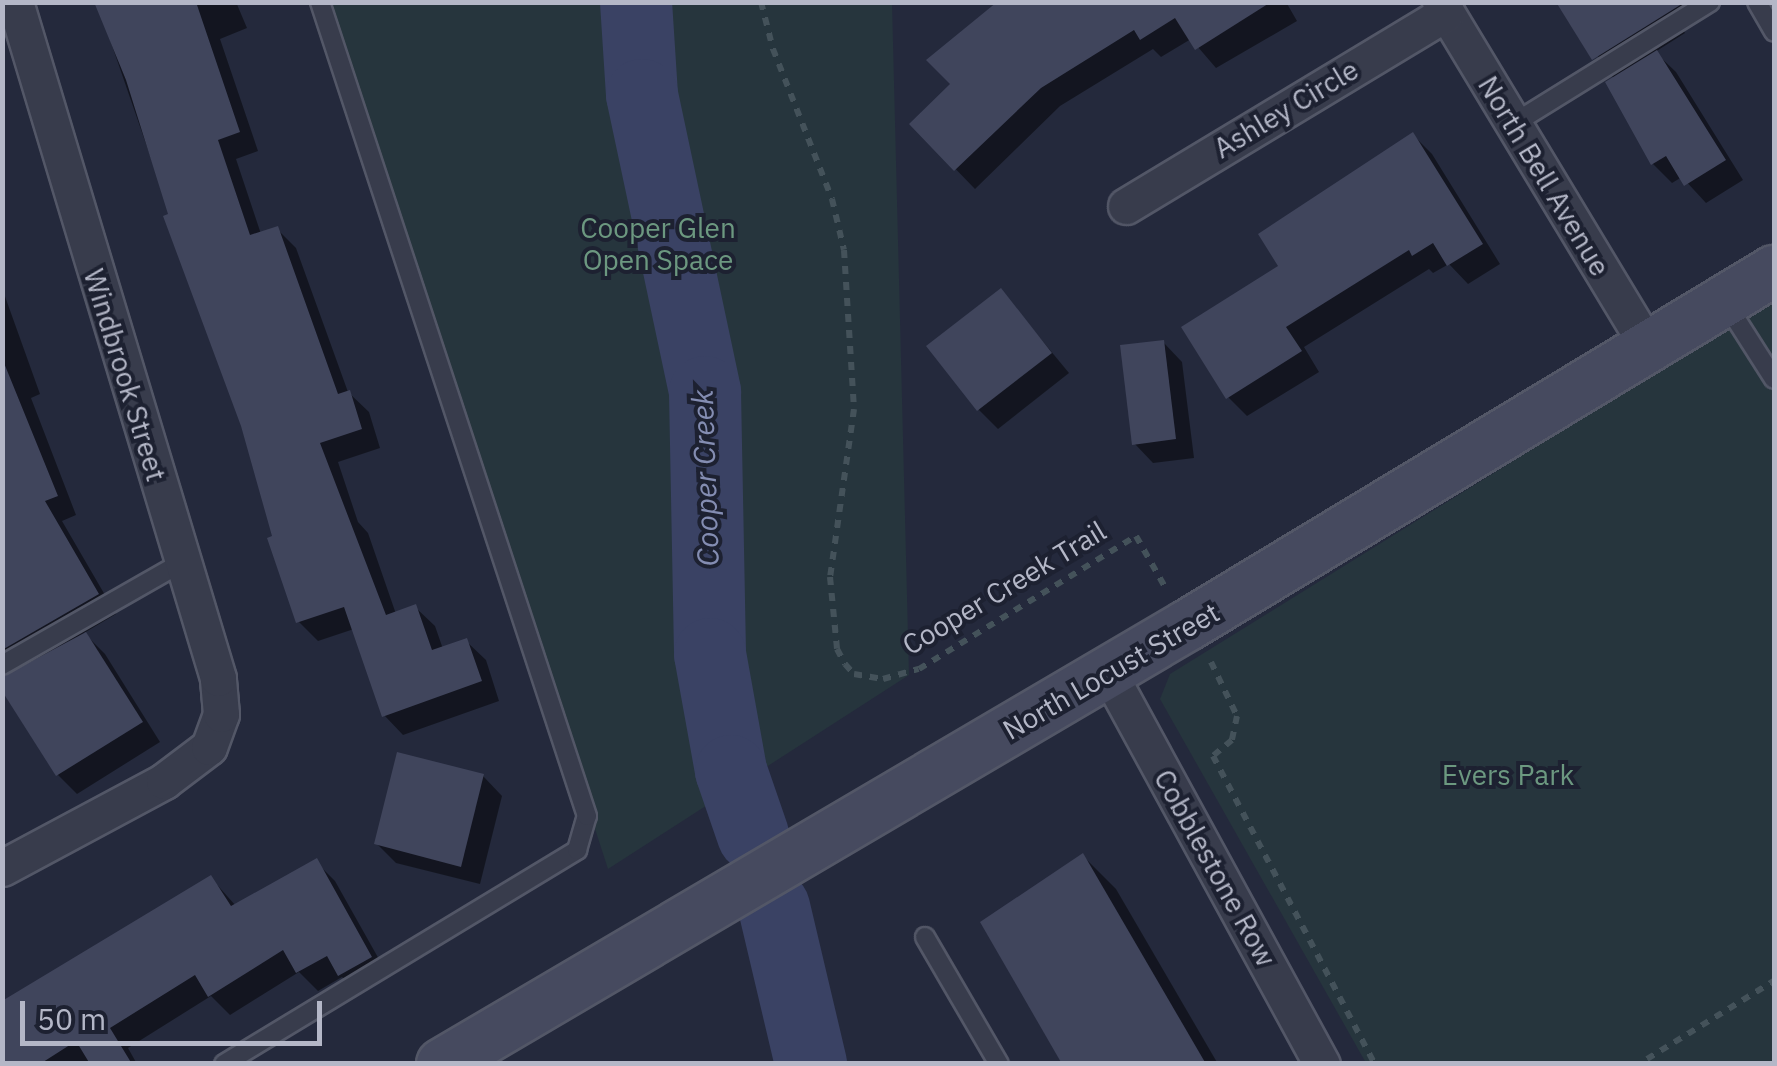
<!DOCTYPE html>
<html>
<head>
<meta charset="utf-8">
<style>
  body { margin:0 }
  #map { position:relative; width:1777px; height:1066px; overflow:hidden; background:#24293c; font-family:"IBM Plex Sans",sans-serif }
  div>[style] { position:absolute }
  [style*='--x'] { left:calc(var(--x)*1px); top:calc(var(--y)*1px); width:calc(var(--w)*1px); rotate:calc(var(--a)*1deg) }
  .green>* { inset:0; background:#26353d }
  .shadow>* { inset:0; background:#0007 }
  .river>* { height:72px; margin:-36px; padding:0 36px; transform-origin:36px; border-radius:36px; background:#3a4264 }
  .building>* { inset:0; background:#40455c }
  .path>* { height:6px; margin-top:-3px; transform-origin:0; background:repeating-linear-gradient(90deg,#44525a 0 8px,transparent 0 16px) }
  .roads { filter:drop-shadow(2px 0 #535767) drop-shadow(-2px 0 #535767) drop-shadow(0 2px #535767) drop-shadow(0 -2px #535767) }
  .service>* { height:18px; margin:-9px; padding:0 9px; transform-origin:9px; border-radius:9px; background:#383c4c }
  .minor>* { height:35px; margin:-17.5px; padding:0 17.5px; transform-origin:17.5px; border-radius:17.5px; background:#383c4c }
  .secondary>* { height:50px; margin:-25px; padding:0 25px; transform-origin:25px; border-radius:25px; background:#464a5f }
  span { translate:-50% -50%; white-space:nowrap; text-align:center; line-height:1.15; -webkit-text-stroke:8px #1d2131; paint-order:stroke }
  .street-label { font-size:28px; color:#b4b7c7 }
  .park-label { font-size:28px; color:#6c9880 }
  .water-label { font-size:30px; color:#848db2; font-style:italic }
  .frame { position:absolute; inset:0; border:5px solid #b4b7c7; pointer-events:none }
  .scale { position:absolute; left:20px; top:1001px; width:302px; height:45px; box-sizing:border-box; border:5px solid #b4b7c7; border-top:0; padding-left:12px; font-size:30px; line-height:35px; white-space:nowrap; color:#b4b7c7; -webkit-text-stroke:8px #1d2131; paint-order:stroke }
</style>
</head>
<body>
<div id="map">
  <div class="green">
    <i style="clip-path:polygon(328px 3px,892px 3px,909px 675px,608px 869px)"></i>
    <i style="clip-path:polygon(1774px 299px,1774px 1063px,1366px 1063px,1160px 699px,1170px 674px)"></i>
  </div>
  <div class="shadow">
    <i style="clip-path:polygon(97px 2px,236px 2px,247px 28px,220px 39px,258px 151px,236px 159px,261px 234px,277px 229px,296px 248px,348px 392px,369px 412px,380px 448px,338px 462px,358px 522px,368px 533px,396px 614px,415px 607px,435px 626px,443px 649px,466px 641px,486px 660px,499px 701px,403px 735px,384px 715px,354px 629px,318px 641px,299px 622px,243px 425px)"></i>
    <i style="clip-path:polygon(1002px 2px,1286px 2px,1297px 21px,1216px 68px,1191px 39px,1161px 57px,1153px 49px,1060px 106px,975px 189px,912px 124px,954px 84px,930px 60px)"></i>
    <i style="clip-path:polygon(1560px 2px,1695px 2px,1676px 19px,1685px 33px,1655px 52px,1676px 72px,1743px 180px,1706px 203px,1682px 177px,1672px 183px,1653px 164px,1614px 79px)"></i>
    <i style="clip-path:polygon(1413px 135px,1432px 154px,1500px 264px,1468px 284px,1449px 264px,1433px 273px,1429px 269px,1304px 347px,1319px 372px,1247px 416px,1228px 397px,1282px 267px)"></i>
    <i style="clip-path:polygon(2px 288px,40px 394px,31px 398px,76px 515px,62px 521px,116px 614px,84px 633px,105px 654px,160px 742px,77px 794px,58px 775px,19px 672px,2px 656px)"></i>
    <i style="clip-path:polygon(1001px 291px,1069px 373px,998px 429px,979px 410px)"></i>
    <i style="clip-path:polygon(1163px 342px,1182px 362px,1194px 458px,1153px 463px,1134px 443px)"></i>
    <i style="clip-path:polygon(483px 776px,502px 796px,480px 884px,396px 863px,377px 844px)"></i>
    <i style="clip-path:polygon(1083px 856px,1116px 889px,1218px 1064px,1065px 1064px)"></i>
    <i style="clip-path:polygon(316px 862px,335px 881px,389px 977px,359px 994px,342px 977px,318px 991px,299px 972px,230px 1015px,211px 996px,128px 1048px,137px 1064px,2px 1064px,211px 878px,236px 906px)"></i>
  </div>
  <div class="river">
    <i style="--x:636;--y:2;--w:93;--a:86.3"></i>
    <i style="--x:642;--y:95;--w:304;--a:78"></i>
    <i style="--x:705;--y:392;--w:262;--a:88.9"></i>
    <i style="--x:710;--y:654;--w:119;--a:79.8"></i>
    <i style="--x:731;--y:771;--w:68;--a:71"></i>
    <i style="--x:774;--y:907;--w:161;--a:76.7"></i>
  </div>
  <div class="building">
    <i style="clip-path:polygon(94px 2px,196px 2px,240px 132px,218px 140px,250px 235px,278px 226px,338px 394px,350px 390px,362px 429px,320px 443px,386px 615px,416px 604px,432px 650px,467px 638px,482px 681px,382px 717px,344px 607px,296px 623px,267px 538px,272px 536px,241px 426px,163px 216px,168px 214px,126px 80px)"></i>
    <i style="clip-path:polygon(997px 2px,1271px 2px,1195px 50px,1175px 18px,1140px 40px,1134px 30px,1041px 88px,954px 171px,909px 124px,950px 84px,926px 60px)"></i>
    <i style="clip-path:polygon(1556px 2px,1685px 2px,1592px 60px)"></i>
    <i style="clip-path:polygon(1657px 50px,1726px 160px,1684px 186px,1666px 156px,1651px 165px,1605px 82px)"></i>
    <i style="clip-path:polygon(1413px 132px,1483px 244px,1447px 266px,1433px 243px,1412px 256px,1409px 250px,1286px 327px,1302px 351px,1226px 399px,1181px 327px,1278px 266px,1258px 234px)"></i>
    <i style="clip-path:polygon(1001px 288px,1052px 353px,977px 411px,926px 346px)"></i>
    <i style="clip-path:polygon(1164px 340px,1176px 439px,1132px 445px,1120px 345px)"></i>
    <i style="clip-path:polygon(2px 358px,58px 496px,45px 501px,99px 594px,2px 650px)"></i>
    <i style="clip-path:polygon(86px 632px,143px 722px,56px 776px,2px 691px,2px 677px)"></i>
    <i style="clip-path:polygon(397px 752px,484px 774px,461px 867px,374px 844px)"></i>
    <i style="clip-path:polygon(1083px 853px,1206px 1064px,1062px 1064px,980px 922px)"></i>
    <i style="clip-path:polygon(317px 858px,372px 957px,338px 976px,327px 956px,296px 973px,283px 950px,208px 997px,195px 975px,110px 1028px,132px 1064px,90px 1064px,76px 1041px,40px 1064px,2px 1064px,2px 1001px,211px 875px,231px 906px)"></i>
  </div>
  <div class="path">
    <i style="--x:761;--y:2;--w:49;--a:75.7"></i>
    <i style="--x:773;--y:49;--w:161;--a:68.5"></i>
    <i style="--x:832;--y:199;--w:52;--a:76.8"></i>
    <i style="--x:844;--y:250;--w:159;--a:86.4"></i>
    <i style="--x:854;--y:409;--w:170;--a:98.1"></i>
    <i style="--x:830;--y:577;--w:72;--a:84.4"></i>
    <i style="--x:837;--y:649;--w:17;--a:62"></i>
    <i style="--x:845;--y:664;--w:13;--a:48"></i>
    <i style="--x:854;--y:674;--w:29;--a:10"></i>
    <i style="--x:883;--y:679;--w:37;--a:-16"></i>
    <i style="--x:919;--y:669;--w:255;--a:-31.5"></i>
    <i style="--x:1136;--y:536;--w:59;--a:60.4"></i>
    <i style="--x:1211;--y:662;--w:60;--a:64.3"></i>
    <i style="--x:1237;--y:716;--w:25;--a:102"></i>
    <i style="--x:1232;--y:740;--w:25;--a:140"></i>
    <i style="--x:1213;--y:756;--w:348;--a:62.3"></i>
    <i style="--x:1647;--y:1059;--w:149;--a:-31.6"></i>
  </div>
  <div class="roads">
    <div class="service">
      <i style="--x:1757;--y:2;--w:34;--a:60"></i>
      <i style="--x:1513;--y:124;--w:232;--a:-31.8"></i>
      <i style="--x:1725;--y:302;--w:91;--a:57.5"></i>
      <i style="--x:2;--y:665;--w:206;--a:-29.7"></i>
      <i style="--x:925;--y:937;--w:147;--a:59.8"></i>
      <i style="--x:224;--y:1064;--w:413;--a:-31.2"></i>
      <i style="--x:577;--y:850;--w:35;--a:-74"></i>
      <i style="--x:587;--y:816;--w:857;--a:-108.16"></i>
    </div>
    <div class="minor">
      <i style="--x:1440;--y:2;--w:405;--a:58.9"></i>
      <i style="--x:1126;--y:206;--w:374;--a:-31.1"></i>
      <i style="--x:1108;--y:672;--w:447;--a:61.4"></i>
      <i style="--x:2;--y:868;--w:184;--a:-28.2"></i>
      <i style="--x:164;--y:781;--w:56;--a:-37.1"></i>
      <i style="--x:209;--y:747;--w:35;--a:-70"></i>
      <i style="--x:221;--y:714;--w:36;--a:-95"></i>
      <i style="--x:218;--y:678;--w:706;--a:-106.71"></i>
    </div>
    <div class="secondary">
      <i style="--x:442;--y:1064;--w:866;--a:-30.48"></i>
      <i style="--x:1188;--y:625;--w:685;--a:-31.14"></i>
    </div>
  </div>
  <div class="street-label">
    <span style="left:1286px;top:109px;rotate:-31deg">Ashley Circle</span>
    <span style="left:1544px;top:176px;rotate:59deg">North Bell Avenue</span>
    <span style="left:125px;top:375px;rotate:73deg">Windbrook Street</span>
    <span style="left:1004px;top:588px;rotate:-31deg">Cooper Creek Trail</span>
    <span style="left:1111px;top:671px;rotate:-30deg">North Locust Street</span>
    <span style="left:1215px;top:868px;rotate:61deg">Cobblestone Row</span>
  </div>
  <div class="park-label">
    <span style="left:658px;top:244px">Cooper Glen<br>Open Space</span>
    <span style="left:1508px;top:775px">Evers Park</span>
  </div>
  <div class="water-label">
    <span style="left:705px;top:478px;rotate:-92deg">Cooper Creek</span>
  </div>
  <div class="frame"></div>
  <div class="scale">50 m</div>
</div>
</body>
</html>
